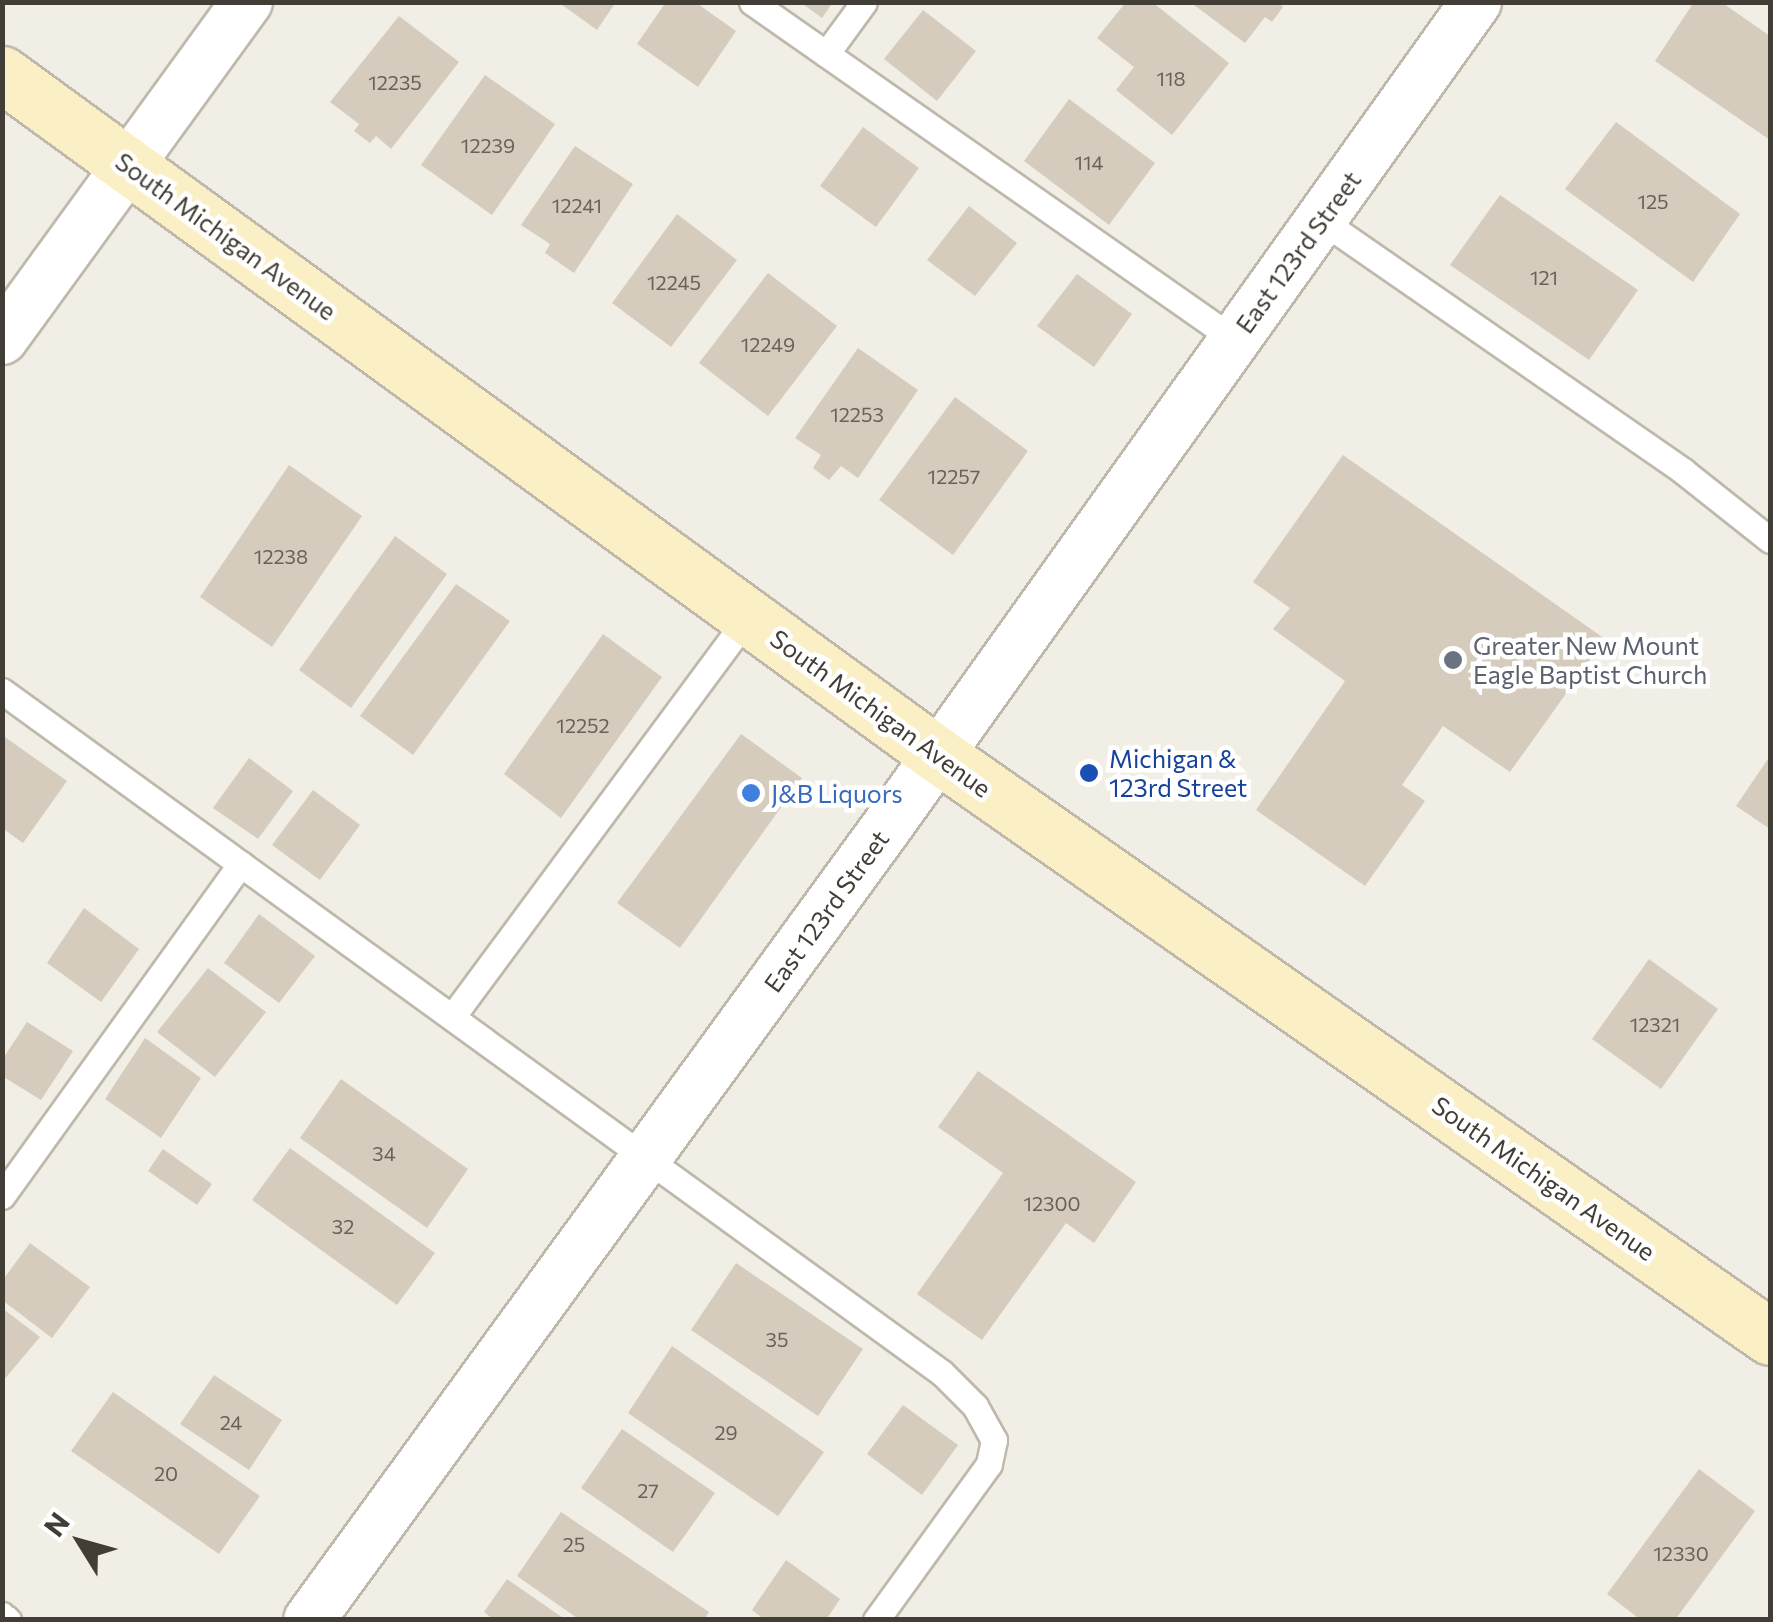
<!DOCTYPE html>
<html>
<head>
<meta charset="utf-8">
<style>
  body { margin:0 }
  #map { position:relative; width:1773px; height:1622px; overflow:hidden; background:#f1eee5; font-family:Commissioner,sans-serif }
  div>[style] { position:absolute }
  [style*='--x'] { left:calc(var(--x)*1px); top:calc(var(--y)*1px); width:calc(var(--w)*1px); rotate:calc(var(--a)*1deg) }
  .building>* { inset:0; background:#d5ccbe }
  .roads { filter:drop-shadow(2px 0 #bfb8ab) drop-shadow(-2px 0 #bfb8ab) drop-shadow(0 2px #bfb8ab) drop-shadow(0 -2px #bfb8ab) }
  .lane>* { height:25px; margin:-12.5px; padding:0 12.5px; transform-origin:12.5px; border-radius:12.5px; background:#fff }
  .street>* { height:50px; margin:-25px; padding:0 25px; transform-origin:25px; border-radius:25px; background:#fff }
  .secondary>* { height:55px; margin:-27.5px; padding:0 27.5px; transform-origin:27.5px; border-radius:27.5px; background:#fbefc5 }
  .dots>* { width:28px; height:28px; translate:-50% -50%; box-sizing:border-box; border:5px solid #fff; border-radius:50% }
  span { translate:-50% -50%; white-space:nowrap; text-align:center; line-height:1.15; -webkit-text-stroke:9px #fff; paint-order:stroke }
  .number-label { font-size:20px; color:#686257 }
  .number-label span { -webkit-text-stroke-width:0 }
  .street-label { font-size:25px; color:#433e35 }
  .worship-label { font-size:25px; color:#5b616d }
  .left { translate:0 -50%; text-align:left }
  .transit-label { font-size:25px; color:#164399 }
  .shop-label { font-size:25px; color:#366cbe }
  .frame { position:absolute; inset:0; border:5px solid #433e35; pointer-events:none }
  .north { position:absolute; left:30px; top:1492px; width:100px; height:100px; -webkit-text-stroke:8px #fff; paint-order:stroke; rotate:307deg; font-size:28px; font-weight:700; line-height:40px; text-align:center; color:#433e35 }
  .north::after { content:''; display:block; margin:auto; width:35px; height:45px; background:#433e35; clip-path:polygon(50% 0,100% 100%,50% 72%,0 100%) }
</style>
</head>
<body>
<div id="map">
  <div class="building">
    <i style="clip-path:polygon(558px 2px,616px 2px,597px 30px)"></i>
    <i style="clip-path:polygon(666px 2px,695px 2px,736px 31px,698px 87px,637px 44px)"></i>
    <i style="clip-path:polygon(800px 2px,833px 2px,822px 18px)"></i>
    <i style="clip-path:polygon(1126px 2px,1152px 2px,1229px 63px,1172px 135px,1116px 90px,1134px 67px,1097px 38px)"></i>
    <i style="clip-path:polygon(1190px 2px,1278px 2px,1283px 7px,1272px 22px,1265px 17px,1245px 43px)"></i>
    <i style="clip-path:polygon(1694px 2px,1721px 2px,1770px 36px,1770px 140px,1655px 61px)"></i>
    <i style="clip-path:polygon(923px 10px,976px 51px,937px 101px,884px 59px)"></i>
    <i style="clip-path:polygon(399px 16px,459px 62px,391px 149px,376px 136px,370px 143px,354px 131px,359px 124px,330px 102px)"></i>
    <i style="clip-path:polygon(485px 75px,555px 124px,492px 215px,421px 165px)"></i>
    <i style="clip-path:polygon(1069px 99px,1155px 163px,1109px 225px,1024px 161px)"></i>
    <i style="clip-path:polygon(1616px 122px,1740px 214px,1693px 282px,1565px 189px)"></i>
    <i style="clip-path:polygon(863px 127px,919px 168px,876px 227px,820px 186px)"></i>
    <i style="clip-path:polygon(575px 146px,633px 184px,574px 273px,545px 253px,550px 244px,521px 225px)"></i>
    <i style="clip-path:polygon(1500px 195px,1638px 290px,1589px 360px,1450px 265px)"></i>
    <i style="clip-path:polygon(969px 206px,1017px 243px,975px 296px,927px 260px)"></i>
    <i style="clip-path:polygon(677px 214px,737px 260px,671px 347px,612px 303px)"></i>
    <i style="clip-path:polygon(768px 273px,837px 326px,768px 416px,699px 363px)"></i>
    <i style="clip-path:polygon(1077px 274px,1132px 314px,1094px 367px,1037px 326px)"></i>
    <i style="clip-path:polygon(858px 348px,918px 390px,858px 478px,841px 466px,829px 480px,813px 468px,821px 455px,795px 438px)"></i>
    <i style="clip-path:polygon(955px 397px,1028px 451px,953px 555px,879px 500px)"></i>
    <i style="clip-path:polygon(1343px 455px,1605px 639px,1510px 772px,1443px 726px,1402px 785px,1425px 801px,1365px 886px,1256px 810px,1345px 681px,1273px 629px,1290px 608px,1253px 582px)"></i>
    <i style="clip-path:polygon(289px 465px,362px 516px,272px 647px,200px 597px)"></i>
    <i style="clip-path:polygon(395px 536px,447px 574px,351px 708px,299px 670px)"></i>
    <i style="clip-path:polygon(456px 584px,510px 621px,413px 755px,360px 716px)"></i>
    <i style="clip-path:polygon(603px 634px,662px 677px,561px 818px,504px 774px)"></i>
    <i style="clip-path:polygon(741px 734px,802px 778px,680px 948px,617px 903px)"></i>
    <i style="clip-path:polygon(2px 735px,67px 781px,23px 843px,2px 828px)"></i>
    <i style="clip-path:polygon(1770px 756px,1770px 829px,1736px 806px)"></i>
    <i style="clip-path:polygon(249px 758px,293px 791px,258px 839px,213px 808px)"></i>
    <i style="clip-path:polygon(313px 790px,360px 825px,320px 880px,272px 845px)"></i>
    <i style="clip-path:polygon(84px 908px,139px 949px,101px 1002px,47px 963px)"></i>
    <i style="clip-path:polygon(259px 914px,315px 956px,279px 1003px,224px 963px)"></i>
    <i style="clip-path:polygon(1649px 959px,1718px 1009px,1661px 1089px,1592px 1039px)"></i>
    <i style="clip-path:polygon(208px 968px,266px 1012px,215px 1077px,157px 1032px)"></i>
    <i style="clip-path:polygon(27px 1022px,73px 1051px,41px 1100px,2px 1076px,2px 1060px)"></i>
    <i style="clip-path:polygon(145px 1038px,201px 1078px,161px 1138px,105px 1099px)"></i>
    <i style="clip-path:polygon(978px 1071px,1136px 1182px,1094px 1243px,1066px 1223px,982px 1340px,917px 1294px,1003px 1173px,938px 1127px)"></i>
    <i style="clip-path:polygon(341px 1079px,468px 1169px,427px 1228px,300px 1138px)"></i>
    <i style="clip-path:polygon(290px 1148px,435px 1253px,397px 1305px,252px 1200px)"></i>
    <i style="clip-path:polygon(163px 1149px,212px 1184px,197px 1205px,148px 1171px)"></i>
    <i style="clip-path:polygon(30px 1243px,90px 1287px,52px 1338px,2px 1300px,2px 1281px)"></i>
    <i style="clip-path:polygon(736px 1263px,863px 1349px,818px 1416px,691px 1330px)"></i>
    <i style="clip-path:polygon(2px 1308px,40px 1337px,2px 1382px)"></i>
    <i style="clip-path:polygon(672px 1346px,824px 1452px,778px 1516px,628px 1413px)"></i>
    <i style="clip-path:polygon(214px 1375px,282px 1420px,249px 1470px,180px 1424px)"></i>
    <i style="clip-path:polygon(113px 1392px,260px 1496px,219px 1554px,71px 1451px)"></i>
    <i style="clip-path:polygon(903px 1405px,958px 1445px,922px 1495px,867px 1454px)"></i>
    <i style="clip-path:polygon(622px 1429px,715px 1493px,673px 1552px,581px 1488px)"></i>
    <i style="clip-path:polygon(1699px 1469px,1755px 1511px,1675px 1620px,1641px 1620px,1607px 1594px)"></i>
    <i style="clip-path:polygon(561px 1512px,709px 1612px,704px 1620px,580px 1620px,517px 1576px)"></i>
    <i style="clip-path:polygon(786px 1560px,840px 1599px,826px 1620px,765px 1620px,752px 1610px)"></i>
    <i style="clip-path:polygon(507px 1579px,566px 1620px,494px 1620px,484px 1612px)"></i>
  </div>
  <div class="roads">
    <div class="lane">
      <i style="--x:752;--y:2;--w:590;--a:34.98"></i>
      <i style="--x:826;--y:54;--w:64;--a:-53.8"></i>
      <i style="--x:1321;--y:220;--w:441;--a:34.7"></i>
      <i style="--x:1683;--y:471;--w:111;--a:38.4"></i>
      <i style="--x:2;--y:691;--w:1161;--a:35.96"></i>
      <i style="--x:942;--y:1373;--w:47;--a:45"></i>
      <i style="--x:975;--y:1406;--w:39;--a:61"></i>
      <i style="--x:994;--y:1440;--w:25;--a:102"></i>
      <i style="--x:989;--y:1464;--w:193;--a:125.9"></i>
      <i style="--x:452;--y:1017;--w:498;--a:-53.5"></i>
      <i style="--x:2;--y:1196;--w:409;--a:-54.3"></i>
      <i style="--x:2;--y:1615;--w:8;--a:40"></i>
    </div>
    <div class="street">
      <i style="--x:2;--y:339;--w:417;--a:-54"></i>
      <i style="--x:309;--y:1620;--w:980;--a:-53.93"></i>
      <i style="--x:886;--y:828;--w:1015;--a:-54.46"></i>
    </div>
    <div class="secondary">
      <i style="--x:2;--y:74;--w:1158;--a:36.04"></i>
      <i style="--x:938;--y:755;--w:1015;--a:34.97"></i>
    </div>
  </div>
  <div class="dots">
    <i style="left:1453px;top:660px;background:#6b7280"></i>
    <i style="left:1089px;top:773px;background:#1a4fb4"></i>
    <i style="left:751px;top:793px;background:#3f7fe0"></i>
  </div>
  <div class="number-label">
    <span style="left:1171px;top:78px">118</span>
    <span style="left:395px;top:82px">12235</span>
    <span style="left:488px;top:145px">12239</span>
    <span style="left:1089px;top:162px">114</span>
    <span style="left:1653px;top:201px">125</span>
    <span style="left:577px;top:205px">12241</span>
    <span style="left:1544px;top:277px">121</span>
    <span style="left:674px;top:282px">12245</span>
    <span style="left:768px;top:344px">12249</span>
    <span style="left:857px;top:414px">12253</span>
    <span style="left:954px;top:476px">12257</span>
    <span style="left:281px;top:556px">12238</span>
    <span style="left:583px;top:725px">12252</span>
    <span style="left:1655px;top:1024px">12321</span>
    <span style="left:384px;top:1153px">34</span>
    <span style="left:1052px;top:1203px">12300</span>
    <span style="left:343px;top:1226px">32</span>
    <span style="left:777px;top:1339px">35</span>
    <span style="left:231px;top:1422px">24</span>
    <span style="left:726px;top:1432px">29</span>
    <span style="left:166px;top:1473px">20</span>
    <span style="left:648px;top:1490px">27</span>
    <span style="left:574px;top:1544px">25</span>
    <span style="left:1681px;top:1553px">12330</span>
  </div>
  <div class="street-label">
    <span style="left:226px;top:236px;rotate:36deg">South Michigan Avenue</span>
    <span style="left:1298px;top:252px;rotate:-54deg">East 123rd Street</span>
    <span style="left:881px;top:713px;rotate:36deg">South Michigan Avenue</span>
    <span style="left:826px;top:911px;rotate:-54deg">East 123rd Street</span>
    <span style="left:1544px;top:1178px;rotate:35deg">South Michigan Avenue</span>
  </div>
  <div class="worship-label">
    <span class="left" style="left:1473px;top:660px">Greater New Mount<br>Eagle Baptist Church</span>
  </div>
  <div class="transit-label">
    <span class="left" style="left:1109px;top:773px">Michigan &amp;<br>123rd Street</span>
  </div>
  <div class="shop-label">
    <span class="left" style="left:771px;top:793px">J&amp;B Liquors</span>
  </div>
  <div class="frame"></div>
  <div class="north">N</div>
</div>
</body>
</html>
